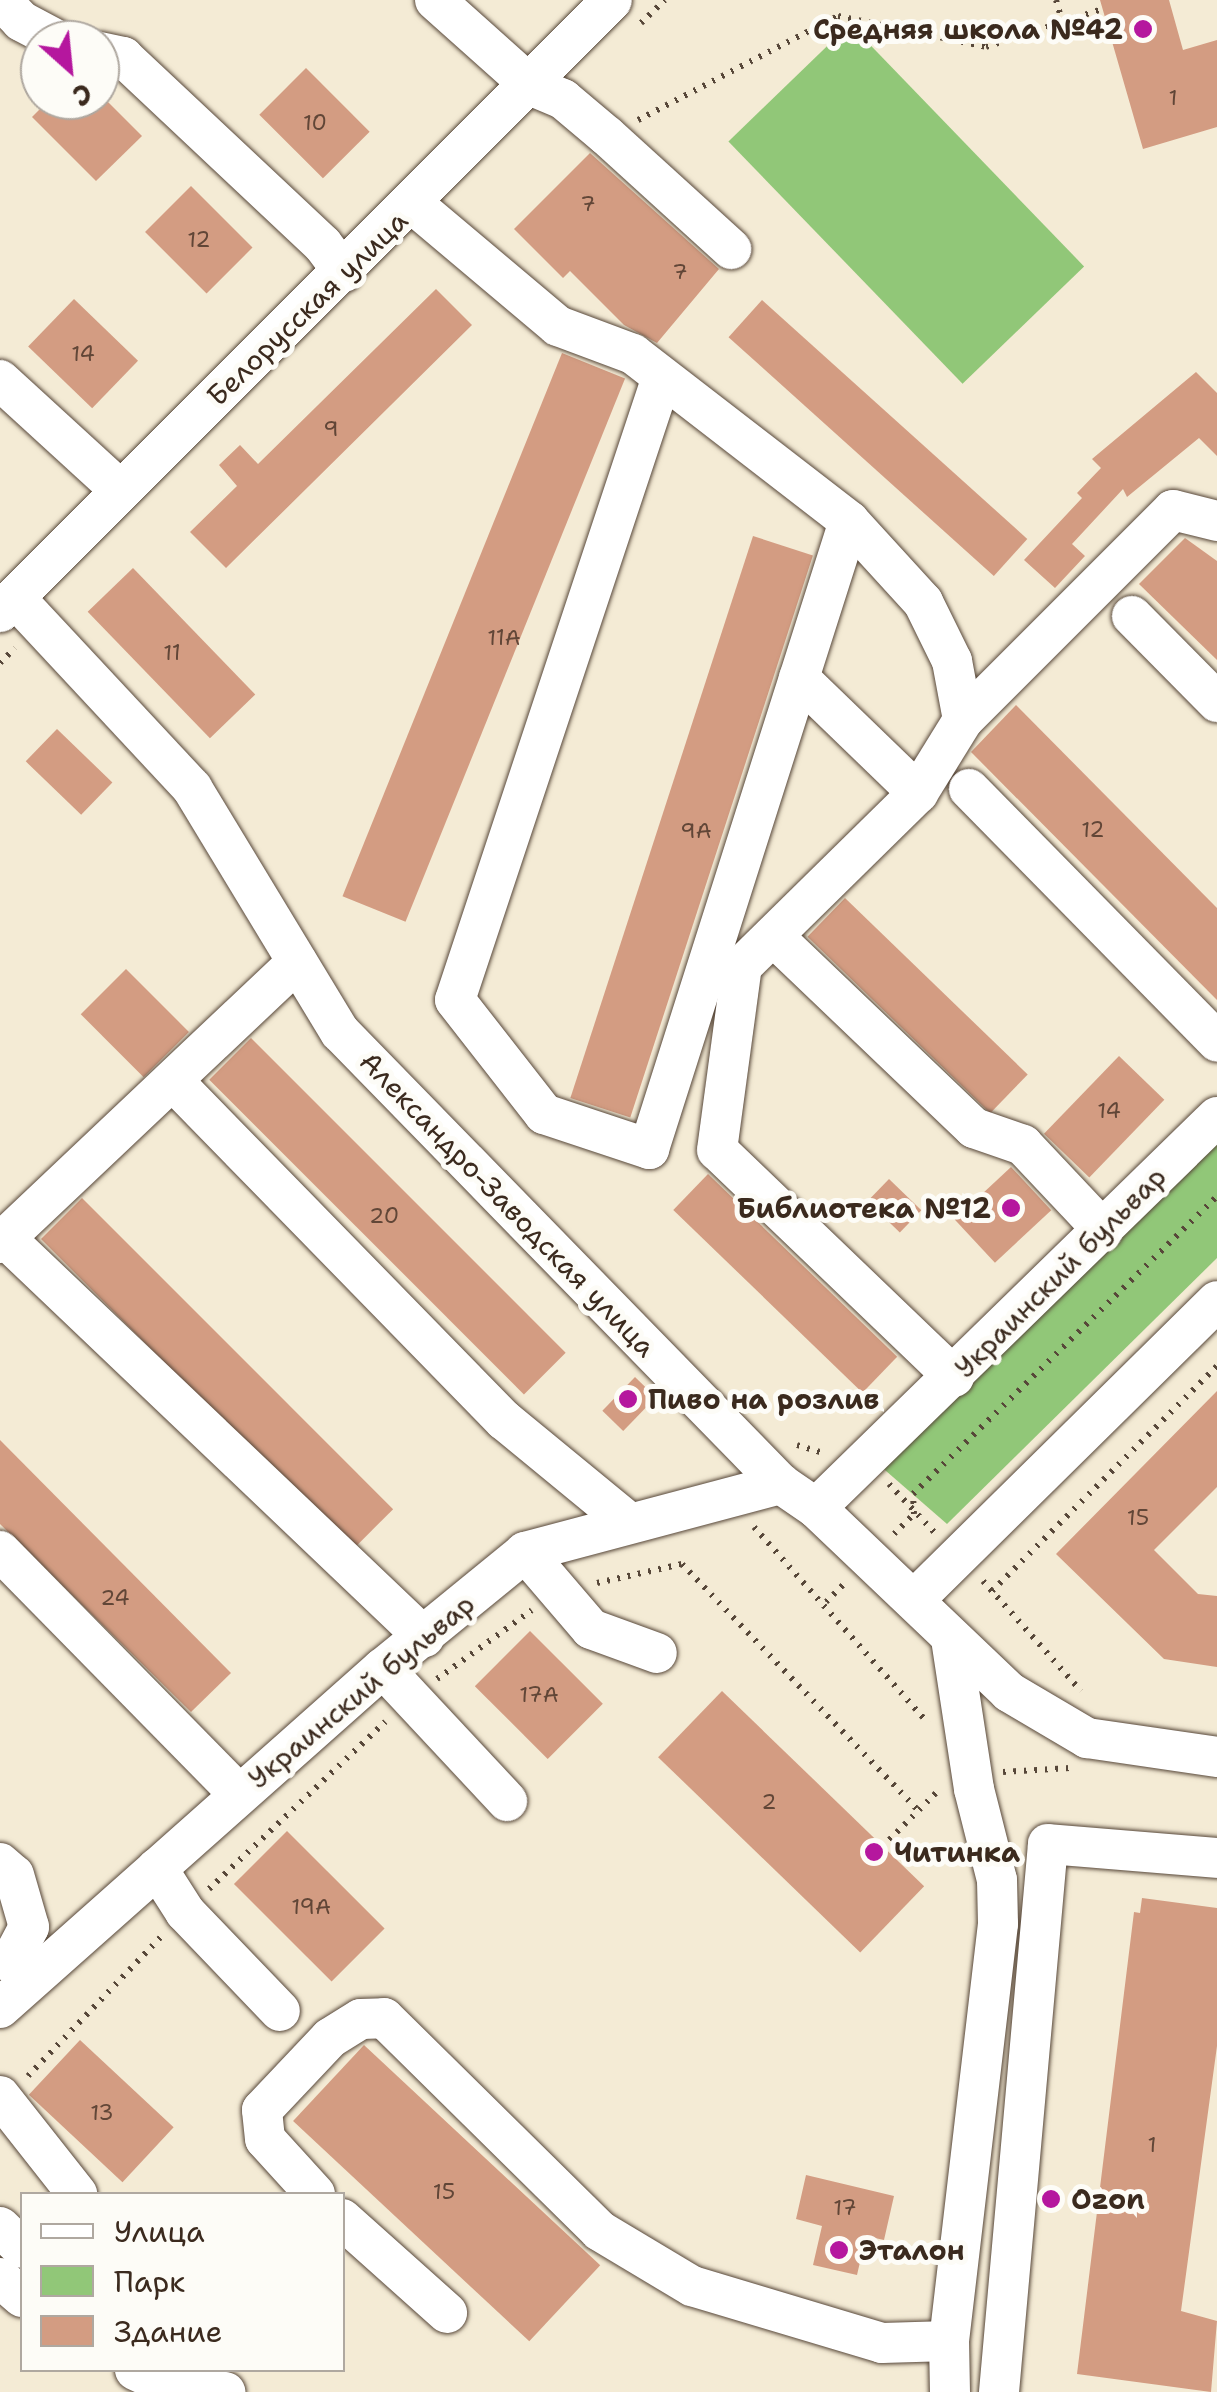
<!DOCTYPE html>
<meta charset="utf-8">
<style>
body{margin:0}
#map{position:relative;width:1217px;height:2392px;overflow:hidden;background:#f4ebd5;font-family:"Shantell Sans",sans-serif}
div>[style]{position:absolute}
.green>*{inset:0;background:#91c778;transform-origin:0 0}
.building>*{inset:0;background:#d39c82;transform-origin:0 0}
.path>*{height:6px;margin-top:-3px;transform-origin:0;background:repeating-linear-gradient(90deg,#574739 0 2.5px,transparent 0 10.5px)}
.roads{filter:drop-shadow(0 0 2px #574739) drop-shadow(0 0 2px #574739)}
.minor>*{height:40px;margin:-20px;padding:0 20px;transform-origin:20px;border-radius:20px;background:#fff}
.dots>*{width:28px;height:28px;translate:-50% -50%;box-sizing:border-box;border:5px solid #fdfcf7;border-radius:50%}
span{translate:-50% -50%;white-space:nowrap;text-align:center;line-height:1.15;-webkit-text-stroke:10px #fdfcf7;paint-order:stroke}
.number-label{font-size:22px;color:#614637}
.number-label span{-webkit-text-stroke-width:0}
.poi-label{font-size:28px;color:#3b2a1e;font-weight:700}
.right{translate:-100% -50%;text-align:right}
.left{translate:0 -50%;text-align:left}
.street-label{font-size:28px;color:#3b2a1e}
.legend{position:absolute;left:20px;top:2192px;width:325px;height:180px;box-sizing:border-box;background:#fdfcf7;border:2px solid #afa8a0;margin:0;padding:12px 18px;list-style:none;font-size:30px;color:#3b2a1e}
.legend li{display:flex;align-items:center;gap:20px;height:50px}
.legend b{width:50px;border:2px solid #afa8a0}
.north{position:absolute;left:20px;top:20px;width:100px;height:100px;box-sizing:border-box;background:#fdfcf7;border:2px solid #afa8a0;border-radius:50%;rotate:153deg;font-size:28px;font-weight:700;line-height:40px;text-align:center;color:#3b2a1e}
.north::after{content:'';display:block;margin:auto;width:35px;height:45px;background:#b5179e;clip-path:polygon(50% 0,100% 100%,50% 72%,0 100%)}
</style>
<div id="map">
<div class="green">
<div style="left:850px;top:24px;width:337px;height:169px;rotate:46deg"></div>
<div style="clip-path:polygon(1217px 1130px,1217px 1258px,947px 1524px,878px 1464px)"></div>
</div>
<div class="building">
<div style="clip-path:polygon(1100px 0,1169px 0,1183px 50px,1217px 40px,1217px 127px,1143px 149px)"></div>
<div style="left:306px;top:68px;width:90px;height:66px;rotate:45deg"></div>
<div style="clip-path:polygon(49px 100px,106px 100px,142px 136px,96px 181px,32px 117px)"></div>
<div style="clip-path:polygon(590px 153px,719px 269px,657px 343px,624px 325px,570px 271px,563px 278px,514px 229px)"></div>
<div style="left:191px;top:186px;width:87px;height:65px;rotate:45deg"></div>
<div style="clip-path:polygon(436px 289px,472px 325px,226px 568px,190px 532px,237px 486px,219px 465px,240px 445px,258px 464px)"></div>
<div style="left:74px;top:299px;width:89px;height:66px;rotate:44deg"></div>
<div style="left:762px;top:300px;width:357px;height:50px;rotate:42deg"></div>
<div style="left:562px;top:353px;width:68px;height:586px;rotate:22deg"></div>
<div style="clip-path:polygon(1196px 372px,1217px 393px,1217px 456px,1199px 438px,1127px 497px,1123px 489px,1072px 544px,1085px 556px,1055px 588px,1024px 560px,1082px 498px,1077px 493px,1101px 468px,1092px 459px)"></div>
<div style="left:753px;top:536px;width:63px;height:591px;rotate:18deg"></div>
<div style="clip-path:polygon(1185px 538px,1217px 561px,1217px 660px,1139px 584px)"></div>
<div style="left:133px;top:568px;width:176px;height:63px;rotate:46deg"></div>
<div style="clip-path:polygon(1016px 705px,1217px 908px,1217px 1000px,971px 752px)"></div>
<div style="left:57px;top:729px;width:77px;height:45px;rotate:44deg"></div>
<div style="left:845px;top:898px;width:254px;height:54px;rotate:44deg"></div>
<div style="left:126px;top:969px;width:89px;height:64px;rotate:45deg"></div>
<div style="left:251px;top:1038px;width:445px;height:59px;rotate:45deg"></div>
<div style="left:1119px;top:1056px;width:63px;height:108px;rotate:44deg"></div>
<div style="left:1011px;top:1167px;width:59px;height:77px;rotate:47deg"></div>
<div style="left:708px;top:1174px;width:263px;height:50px;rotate:44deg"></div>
<div style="left:889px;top:1179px;width:45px;height:31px;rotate:44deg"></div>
<div style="left:82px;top:1198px;width:440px;height:58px;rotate:45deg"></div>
<div style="left:635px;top:1377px;width:29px;height:47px;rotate:44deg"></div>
<div style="clip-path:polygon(1217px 1391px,1217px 1487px,1154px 1550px,1198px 1594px,1217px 1596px,1217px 1667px,1164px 1659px,1056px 1554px)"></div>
<div style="clip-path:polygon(0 1440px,231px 1673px,191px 1712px,0 1524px)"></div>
<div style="left:530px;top:1631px;width:103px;height:78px;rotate:45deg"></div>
<div style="left:722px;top:1691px;width:281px;height:92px;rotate:44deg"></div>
<div style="left:287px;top:1831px;width:138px;height:75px;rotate:45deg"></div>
<div style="clip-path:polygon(1142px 1898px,1217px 1908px,1217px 2046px,1181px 2311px,1217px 2321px,1211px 2392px,1077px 2374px,1134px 1912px,1140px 1913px)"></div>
<div style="left:80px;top:2040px;width:128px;height:75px;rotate:43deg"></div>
<div style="left:364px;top:2045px;width:323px;height:104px;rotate:43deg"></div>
<div style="clip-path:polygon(806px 2175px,894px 2196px,884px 2240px,866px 2236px,857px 2275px,813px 2265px,822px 2226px,796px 2219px)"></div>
</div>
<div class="path">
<div style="left:1056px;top:0;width:19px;rotate:74deg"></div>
<div style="left:641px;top:23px;width:33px;rotate:-44deg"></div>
<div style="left:638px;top:120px;width:225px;rotate:-27.5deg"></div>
<div style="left:838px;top:16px;width:151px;rotate:11.8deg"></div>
<div style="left:986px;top:47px;width:122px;rotate:-18.1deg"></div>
<div style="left:0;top:663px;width:21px;rotate:-45deg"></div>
<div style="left:797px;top:1445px;width:27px;rotate:17deg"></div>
<div style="left:889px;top:1484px;width:67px;rotate:46.8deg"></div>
<div style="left:754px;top:1527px;width:262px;rotate:48.4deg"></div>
<div style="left:894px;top:1534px;width:28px;rotate:-45deg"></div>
<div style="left:914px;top:1514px;width:20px;rotate:-93deg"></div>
<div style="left:913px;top:1494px;width:426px;rotate:-44.4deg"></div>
<div style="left:983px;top:1581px;width:147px;rotate:48.3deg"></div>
<div style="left:597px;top:1583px;width:87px;rotate:-12.6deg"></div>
<div style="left:682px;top:1564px;width:342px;rotate:46.2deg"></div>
<div style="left:992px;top:1591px;width:318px;rotate:-45deg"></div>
<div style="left:826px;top:1602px;width:28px;rotate:-45deg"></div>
<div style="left:437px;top:1679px;width:117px;rotate:-36deg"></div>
<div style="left:1003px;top:1772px;width:67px;rotate:-3.4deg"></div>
<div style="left:882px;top:1847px;width:81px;rotate:-45deg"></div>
<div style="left:209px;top:1889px;width:243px;rotate:-43.5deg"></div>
<div style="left:28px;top:2076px;width:192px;rotate:-46.3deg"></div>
</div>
<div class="roads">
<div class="minor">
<div style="left:1px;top:0;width:29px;rotate:46deg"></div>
<div style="left:21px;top:21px;width:41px;rotate:27.8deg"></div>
<div style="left:435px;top:0;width:127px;rotate:41.8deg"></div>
<div style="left:530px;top:85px;width:36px;rotate:23deg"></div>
<div style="left:563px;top:99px;width:57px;rotate:40.1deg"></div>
<div style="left:607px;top:136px;width:168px;rotate:42.3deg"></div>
<div style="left:100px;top:52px;width:24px;rotate:12deg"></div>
<div style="left:123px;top:57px;width:274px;rotate:43.2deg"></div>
<div style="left:323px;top:245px;width:34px;rotate:53deg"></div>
<div style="left:413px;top:204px;width:189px;rotate:40.1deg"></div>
<div style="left:558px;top:326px;width:80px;rotate:20.5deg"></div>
<div style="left:633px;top:354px;width:273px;rotate:37.7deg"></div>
<div style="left:849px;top:521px;width:110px;rotate:47.6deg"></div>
<div style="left:923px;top:602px;width:66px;rotate:63.8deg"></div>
<div style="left:952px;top:661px;width:60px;rotate:79.4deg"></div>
<div style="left:0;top:380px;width:164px;rotate:42.5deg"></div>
<div style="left:661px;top:380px;width:653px;rotate:108.38deg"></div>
<div style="left:455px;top:1000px;width:145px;rotate:52deg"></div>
<div style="left:544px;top:1114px;width:111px;rotate:18.4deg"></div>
<div style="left:649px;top:1149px;width:659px;rotate:-72.33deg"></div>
<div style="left:15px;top:598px;width:260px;rotate:47deg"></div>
<div style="left:192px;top:788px;width:285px;rotate:58.8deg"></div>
<div style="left:340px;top:1032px;width:631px;rotate:45.71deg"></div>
<div style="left:781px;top:1484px;width:42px;rotate:34.4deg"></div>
<div style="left:816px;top:1508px;width:267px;rotate:43.6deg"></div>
<div style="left:1009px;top:1692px;width:91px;rotate:30.5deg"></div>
<div style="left:1087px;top:1738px;width:131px;rotate:8.3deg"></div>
<div style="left:0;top:612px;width:865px;rotate:-45deg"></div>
<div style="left:1132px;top:616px;width:121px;rotate:45.3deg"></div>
<div style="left:799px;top:678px;width:165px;rotate:44deg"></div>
<div style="left:969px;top:789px;width:354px;rotate:45.5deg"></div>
<div style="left:773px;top:936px;width:278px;rotate:43.7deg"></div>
<div style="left:974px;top:1128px;width:52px;rotate:19.1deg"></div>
<div style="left:1023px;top:1145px;width:117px;rotate:46.7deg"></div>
<div style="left:173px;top:1081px;width:474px;rotate:45.7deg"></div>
<div style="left:504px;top:1420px;width:161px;rotate:39.4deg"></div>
<div style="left:5px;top:1238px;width:579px;rotate:43.6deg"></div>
<div style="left:0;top:1243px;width:409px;rotate:-43.4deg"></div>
<div style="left:954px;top:1377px;width:328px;rotate:-136.2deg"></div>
<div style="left:717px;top:1150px;width:186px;rotate:-82.3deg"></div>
<div style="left:742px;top:966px;width:247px;rotate:-44.5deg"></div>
<div style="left:918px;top:793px;width:86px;rotate:-58.3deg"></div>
<div style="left:963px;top:720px;width:297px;rotate:-45deg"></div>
<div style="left:1173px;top:510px;width:45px;rotate:14deg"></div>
<div style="left:816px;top:1508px;width:560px;rotate:-44.28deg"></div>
<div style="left:0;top:1551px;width:341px;rotate:45.5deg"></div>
<div style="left:525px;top:1552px;width:101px;rotate:49.4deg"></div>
<div style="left:591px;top:1629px;width:70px;rotate:20deg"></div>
<div style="left:915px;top:1599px;width:424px;rotate:-44.6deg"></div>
<div style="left:383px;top:1668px;width:182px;rotate:47deg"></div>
<div style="left:0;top:1863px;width:18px;rotate:41deg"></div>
<div style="left:14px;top:1875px;width:54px;rotate:73.9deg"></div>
<div style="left:29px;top:1927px;width:40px;rotate:118deg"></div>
<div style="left:157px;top:1868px;width:52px;rotate:57.5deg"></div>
<div style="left:185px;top:1912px;width:137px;rotate:46.2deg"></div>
<div style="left:0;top:2008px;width:512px;rotate:-41.6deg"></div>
<div style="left:383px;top:1668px;width:183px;rotate:-39.2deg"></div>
<div style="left:525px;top:1552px;width:265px;rotate:-14.9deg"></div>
<div style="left:0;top:2096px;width:125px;rotate:51.8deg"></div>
<div style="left:315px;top:2194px;width:74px;rotate:-132.3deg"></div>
<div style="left:265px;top:2139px;width:29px;rotate:-96deg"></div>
<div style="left:262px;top:2110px;width:99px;rotate:-46.6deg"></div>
<div style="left:330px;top:2038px;width:36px;rotate:-32deg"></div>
<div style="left:361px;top:2019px;width:23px;rotate:-2deg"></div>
<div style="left:384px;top:2018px;width:303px;rotate:44.6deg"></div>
<div style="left:600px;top:2231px;width:107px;rotate:30.9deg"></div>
<div style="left:692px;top:2286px;width:198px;rotate:16.7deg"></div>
<div style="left:882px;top:2343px;width:67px;rotate:-1.7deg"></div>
<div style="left:342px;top:2219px;width:141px;rotate:41.8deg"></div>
<div style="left:0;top:2227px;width:30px;rotate:44deg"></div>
<div style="left:0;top:2278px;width:29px;rotate:41deg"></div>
<div style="left:135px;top:2370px;width:33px;rotate:25deg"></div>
<div style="left:165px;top:2384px;width:61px;rotate:7.6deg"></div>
<div style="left:950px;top:2392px;width:51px;rotate:-91.1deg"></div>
<div style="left:949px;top:2341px;width:420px;rotate:-83.3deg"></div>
<div style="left:998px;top:1924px;width:44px;rotate:-91.3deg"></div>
<div style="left:997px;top:1880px;width:94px;rotate:-104.2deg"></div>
<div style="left:974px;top:1789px;width:153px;rotate:-98.7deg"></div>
<div style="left:999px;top:2392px;width:550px;rotate:-84.89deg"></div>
<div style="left:1048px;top:1844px;width:170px;rotate:4.7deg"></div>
</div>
</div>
<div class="dots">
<div style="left:1143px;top:29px;background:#b5179e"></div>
<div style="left:1011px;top:1208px;background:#b5179e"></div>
<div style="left:628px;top:1399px;background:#b5179e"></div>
<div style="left:874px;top:1852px;background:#b5179e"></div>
<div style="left:1051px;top:2199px;background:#b5179e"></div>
<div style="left:839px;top:2250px;background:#b5179e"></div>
</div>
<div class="number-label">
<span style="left:1173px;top:98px">1</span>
<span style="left:315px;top:123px">10</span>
<span style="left:588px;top:204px">7</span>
<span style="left:199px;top:240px">12</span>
<span style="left:680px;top:272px">7</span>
<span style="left:83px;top:354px">14</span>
<span style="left:331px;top:429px">9</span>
<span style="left:504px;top:638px">11А</span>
<span style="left:172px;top:653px">11</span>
<span style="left:1093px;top:830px">12</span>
<span style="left:696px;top:831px">9А</span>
<span style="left:1109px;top:1111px">14</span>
<span style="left:384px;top:1216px">20</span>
<span style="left:1138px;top:1518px">15</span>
<span style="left:115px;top:1598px">24</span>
<span style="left:539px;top:1695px">17А</span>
<span style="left:769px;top:1802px">2</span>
<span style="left:311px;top:1907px">19А</span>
<span style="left:102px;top:2113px">13</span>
<span style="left:1152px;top:2145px">1</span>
<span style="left:444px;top:2192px">15</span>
<span style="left:845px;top:2208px">17</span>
</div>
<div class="poi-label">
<span class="right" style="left:1123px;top:29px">Средняя школа №42</span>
<span class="right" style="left:991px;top:1208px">Библиотека №12</span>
<span class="left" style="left:648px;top:1399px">Пиво на розлив</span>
<span class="left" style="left:894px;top:1852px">Читинка</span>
<span class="left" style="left:1071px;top:2199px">Ozon</span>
<span class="left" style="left:859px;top:2250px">Эталон</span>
</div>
<div class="street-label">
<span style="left:307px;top:308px;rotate:-44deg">Белорусская улица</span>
<span style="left:508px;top:1204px;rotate:46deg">Александро-Заводская улица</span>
<span style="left:1060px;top:1272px;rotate:-45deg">Украинский бульвар</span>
<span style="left:361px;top:1691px;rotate:-40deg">Украинский бульвар</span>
</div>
<ul class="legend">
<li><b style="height:12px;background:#fff"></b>Улица</li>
<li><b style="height:28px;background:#91c778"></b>Парк</li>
<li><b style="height:28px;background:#d39c82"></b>Здание</li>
</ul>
<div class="north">С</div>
</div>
